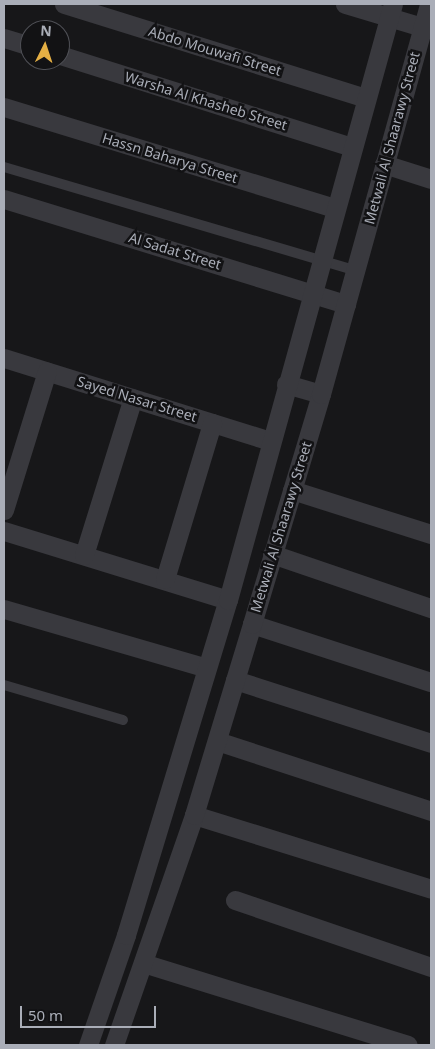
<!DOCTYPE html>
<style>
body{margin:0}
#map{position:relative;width:435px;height:1049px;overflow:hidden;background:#171719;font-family:"Noto Sans",sans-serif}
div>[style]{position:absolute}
.lane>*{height:10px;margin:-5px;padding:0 5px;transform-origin:5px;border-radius:5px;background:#39393e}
.street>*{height:19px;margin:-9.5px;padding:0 9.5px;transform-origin:9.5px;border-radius:9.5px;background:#39393e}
span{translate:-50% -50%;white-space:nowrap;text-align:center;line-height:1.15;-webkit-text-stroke:5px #121214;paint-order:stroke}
.street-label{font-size:14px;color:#aaaeb8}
.frame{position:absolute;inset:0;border:5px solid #aaaeb8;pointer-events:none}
.north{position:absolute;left:20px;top:20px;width:50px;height:50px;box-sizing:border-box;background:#121214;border:1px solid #4f5056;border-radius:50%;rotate:4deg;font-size:14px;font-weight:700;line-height:20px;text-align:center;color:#aaaeb8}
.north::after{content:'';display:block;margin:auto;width:18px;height:22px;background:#e4af44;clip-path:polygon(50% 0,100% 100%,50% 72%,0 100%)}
.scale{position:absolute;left:20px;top:1006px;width:136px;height:22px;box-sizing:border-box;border:2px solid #aaaeb8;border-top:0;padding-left:6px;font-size:15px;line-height:18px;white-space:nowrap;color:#aaaeb8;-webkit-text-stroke:4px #121214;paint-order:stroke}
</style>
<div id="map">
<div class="lane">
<div style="left:4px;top:167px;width:366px;rotate:16.4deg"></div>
<div style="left:4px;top:685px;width:124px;rotate:16.4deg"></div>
</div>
<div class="street">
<div style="left:64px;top:4px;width:316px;rotate:17.3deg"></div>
<div style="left:345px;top:4px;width:80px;rotate:16.6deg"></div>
<div style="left:4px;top:38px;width:27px;rotate:17deg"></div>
<div style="left:60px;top:55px;width:306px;rotate:17.5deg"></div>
<div style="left:4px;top:107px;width:346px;rotate:17deg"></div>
<div style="left:384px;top:164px;width:49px;rotate:17.7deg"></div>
<div style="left:4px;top:199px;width:358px;rotate:17.1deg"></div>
<div style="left:4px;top:358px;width:279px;rotate:17.3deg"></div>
<div style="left:286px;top:384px;width:36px;rotate:16deg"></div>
<div style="left:292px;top:490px;width:146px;rotate:17.6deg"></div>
<div style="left:4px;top:510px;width:145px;rotate:-72.8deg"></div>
<div style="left:4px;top:531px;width:234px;rotate:17.1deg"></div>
<div style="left:272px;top:554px;width:168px;rotate:18.8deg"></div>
<div style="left:84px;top:555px;width:164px;rotate:-72.7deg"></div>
<div style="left:165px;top:579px;width:163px;rotate:-73.2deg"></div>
<div style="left:4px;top:609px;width:211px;rotate:16.2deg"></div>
<div style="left:252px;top:624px;width:188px;rotate:18deg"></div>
<div style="left:235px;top:680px;width:206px;rotate:17.8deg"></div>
<div style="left:217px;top:741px;width:225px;rotate:18.1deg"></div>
<div style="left:194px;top:815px;width:248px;rotate:17.3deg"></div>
<div style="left:235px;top:900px;width:207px;rotate:18.9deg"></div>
<div style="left:143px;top:963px;width:277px;rotate:17.2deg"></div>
<div style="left:88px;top:1045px;width:116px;rotate:-70.9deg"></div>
<div style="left:126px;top:935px;width:350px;rotate:-73.1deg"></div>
<div style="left:228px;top:600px;width:618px;rotate:-74.53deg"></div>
<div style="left:114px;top:1045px;width:244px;rotate:-70.8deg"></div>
<div style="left:194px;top:815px;width:200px;rotate:-73.1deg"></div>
<div style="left:252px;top:624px;width:240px;rotate:-73.3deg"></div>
<div style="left:321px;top:394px;width:405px;rotate:-74.5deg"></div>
</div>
<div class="street-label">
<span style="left:215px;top:51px;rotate:17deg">Abdo Mouwafi Street</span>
<span style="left:206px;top:101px;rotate:17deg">Warsha Al Khasheb Street</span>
<span style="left:392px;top:138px;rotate:-75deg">Metwali Al Shaarawy Street</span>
<span style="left:170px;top:158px;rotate:17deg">Hassn Baharya Street</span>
<span style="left:175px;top:251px;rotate:17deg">Al Sadat Street</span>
<span style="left:137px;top:399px;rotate:17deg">Sayed Nasar Street</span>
<span style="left:281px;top:527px;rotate:-73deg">Metwali Al Shaarawy Street</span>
</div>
<div class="frame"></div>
<div class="north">N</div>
<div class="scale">50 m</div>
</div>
